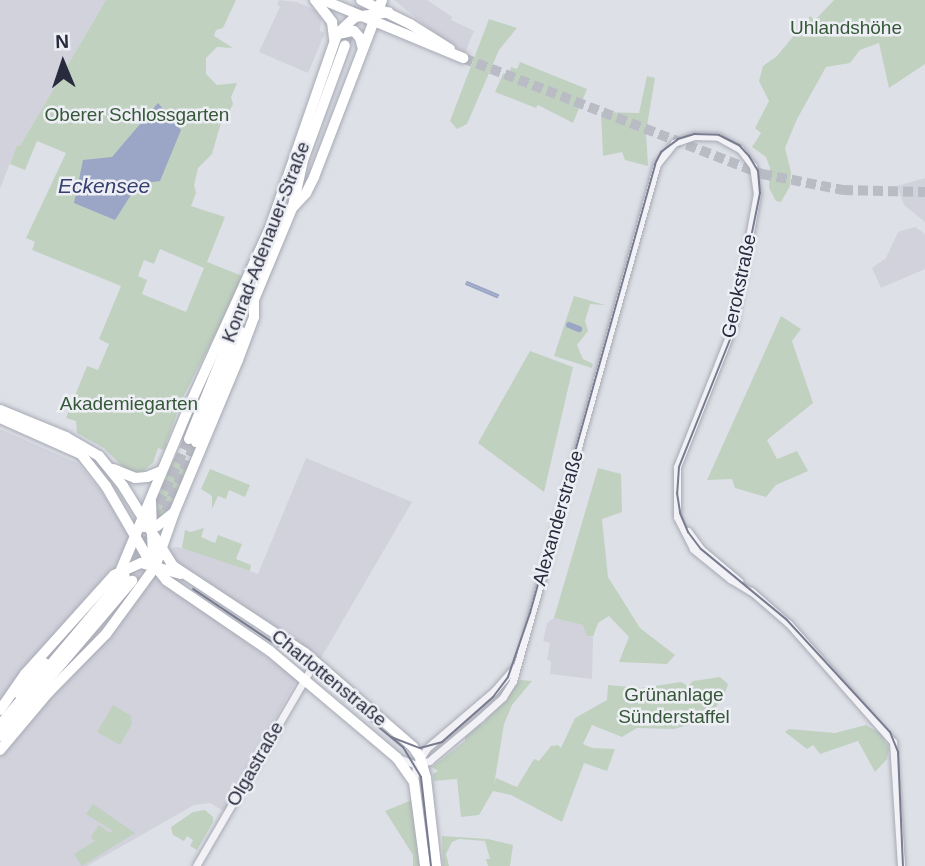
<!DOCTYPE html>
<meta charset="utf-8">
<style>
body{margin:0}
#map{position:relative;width:925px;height:866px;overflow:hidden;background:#dee0e7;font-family:Helvetica,sans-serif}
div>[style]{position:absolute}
.built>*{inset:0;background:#d1d2dc}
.green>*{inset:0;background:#c0d1c0}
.water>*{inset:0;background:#9ba5c6}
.stream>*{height:2px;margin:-1px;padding:0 1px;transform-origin:1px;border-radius:1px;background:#9ba5c6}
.canal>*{height:6px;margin:-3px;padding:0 3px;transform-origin:3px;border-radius:3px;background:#9ba5c6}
.major-tunnel>*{height:10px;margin-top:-5px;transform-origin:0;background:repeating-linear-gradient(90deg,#babcc5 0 10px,transparent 0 15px)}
.roads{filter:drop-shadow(0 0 2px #a7aab4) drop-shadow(0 0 2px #a7aab4)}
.minor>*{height:7px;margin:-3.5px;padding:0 3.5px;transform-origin:3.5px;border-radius:3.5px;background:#f1f1f6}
.major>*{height:10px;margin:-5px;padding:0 5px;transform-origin:5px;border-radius:5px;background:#fff}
.tram>*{height:2px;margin:-1px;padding:0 1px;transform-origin:1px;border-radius:1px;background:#797c90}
span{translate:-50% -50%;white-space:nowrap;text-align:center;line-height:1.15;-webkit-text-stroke:5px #eeeff5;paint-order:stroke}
.park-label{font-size:19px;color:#365839}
.street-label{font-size:19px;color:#282b3d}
.water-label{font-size:21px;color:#35406f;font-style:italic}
.north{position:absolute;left:28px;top:28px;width:70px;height:70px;-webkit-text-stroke:5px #eeeff5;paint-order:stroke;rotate:358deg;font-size:19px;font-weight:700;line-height:28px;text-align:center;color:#282b3d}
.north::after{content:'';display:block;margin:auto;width:24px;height:32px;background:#282b3d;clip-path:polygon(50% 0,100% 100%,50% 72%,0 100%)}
</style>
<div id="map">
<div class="built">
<div style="clip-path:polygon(0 0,106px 0,20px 146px,17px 145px,0 189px)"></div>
<div style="clip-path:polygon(279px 0,297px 2px,315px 10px,321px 18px,320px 31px,325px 33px,308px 73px,259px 52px,280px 7px,277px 5px)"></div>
<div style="clip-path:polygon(394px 0,427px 0,452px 17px,451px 20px,474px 31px,465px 53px,441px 38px)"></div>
<div style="clip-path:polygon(925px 178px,925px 222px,904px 205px,897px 186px)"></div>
<div style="clip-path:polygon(915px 227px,925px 234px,925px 269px,881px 288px,872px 268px,886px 258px,898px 232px)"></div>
<div style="clip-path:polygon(0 429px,77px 463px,102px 492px,130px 538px,179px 593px,297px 679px,224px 811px,210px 803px,194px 805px,87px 866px,0 866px)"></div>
<div style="clip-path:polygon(306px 458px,412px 502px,318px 663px,173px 562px,167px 550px,177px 547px,198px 552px,258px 574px)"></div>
<div style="clip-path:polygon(554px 618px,584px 625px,587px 636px,593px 638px,592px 679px,550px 674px,551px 661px,547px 660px,550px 643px,543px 641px,547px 623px)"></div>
</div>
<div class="green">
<div style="clip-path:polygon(evenodd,106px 0,236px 0,223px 28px,216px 30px,214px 36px,233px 48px,217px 47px,206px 58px,206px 74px,217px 85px,237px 83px,231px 97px,233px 104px,230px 110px,227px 109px,220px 126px,212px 154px,198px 168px,194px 185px,196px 193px,191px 206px,225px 217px,207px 262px,245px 277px,182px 399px,164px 450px,158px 448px,153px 463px,138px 475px,126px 470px,104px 448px,77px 433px,76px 421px,66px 418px,87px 366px,98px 370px,109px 344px,99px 339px,121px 286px,32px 250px,35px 242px,26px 238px,66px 153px,37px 141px,25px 170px,10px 164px,17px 145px,20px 146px,106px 0,160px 249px,204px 268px,186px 312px,142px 294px,147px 280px,138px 276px,144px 260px,154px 264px,160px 249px)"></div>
<div style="clip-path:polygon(834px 0,925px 0,925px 64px,889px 88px,879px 43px,860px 50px,850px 63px,826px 67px,797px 119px,785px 148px,791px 172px,790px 186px,781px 202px,776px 201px,769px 188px,770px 168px,766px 157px,752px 147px,761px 133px,755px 128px,769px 101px,759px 81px,763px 66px,777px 56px,810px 16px,815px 20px)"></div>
<div style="clip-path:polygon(489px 19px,517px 28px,499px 50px,467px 124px,457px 129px,450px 121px)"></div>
<div style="clip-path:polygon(520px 62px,587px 89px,573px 123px,538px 105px,536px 108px,495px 92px,503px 74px,510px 72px,511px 67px,517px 69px)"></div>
<div style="clip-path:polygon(647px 76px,655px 78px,646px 132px,648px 166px,625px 160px,622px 152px,603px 156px,601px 112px,639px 113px)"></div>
<div style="clip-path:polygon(574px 296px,605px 305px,590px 304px,585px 321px,588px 331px,577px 345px,583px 359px,593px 364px,592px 368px,554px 356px)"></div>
<div style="clip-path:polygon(781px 316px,801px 329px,792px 341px,813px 403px,767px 440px,777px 459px,797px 451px,808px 471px,776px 485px,766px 497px,735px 488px,732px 479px,707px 480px)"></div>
<div style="clip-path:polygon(530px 351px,573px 367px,544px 492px,478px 443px)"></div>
<div style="clip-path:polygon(173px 460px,192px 468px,176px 507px,159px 521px,156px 519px,155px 507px)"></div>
<div style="clip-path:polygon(598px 468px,621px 474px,622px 512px,602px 519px,608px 577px,640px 628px,675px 655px,667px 664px,619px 662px,629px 637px,609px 616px,598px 623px,593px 637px,587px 636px,583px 625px,554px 618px)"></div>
<div style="clip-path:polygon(210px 469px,250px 485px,245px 497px,229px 490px,226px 499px,218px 496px,212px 509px,212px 496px,201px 489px)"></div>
<div style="clip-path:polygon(204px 528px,201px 537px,215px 543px,218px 535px,242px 544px,236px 559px,251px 565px,250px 571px,182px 548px,185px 530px,190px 532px)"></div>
<div style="clip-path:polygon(720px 677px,728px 684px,724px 696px,713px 711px,696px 723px,674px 729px,637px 728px,622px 737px,592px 725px,583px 744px,592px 748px,615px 749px,607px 771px,584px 763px,562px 822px,511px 795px,493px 791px,479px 815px,461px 817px,457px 779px,434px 781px,433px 774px,438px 771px,432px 767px,465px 741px,465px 737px,480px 724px,482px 725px,520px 680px,532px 681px,512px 705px,504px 724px,494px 785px,496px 778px,517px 787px,534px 759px,539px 761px,551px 746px,558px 745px,561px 748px,575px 718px,607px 700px,608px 685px,641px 688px,681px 682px,688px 686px,693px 681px)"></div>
<div style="clip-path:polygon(113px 705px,131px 716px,132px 724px,120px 745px,97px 732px)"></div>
<div style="clip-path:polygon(866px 725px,881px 734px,889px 748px,887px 759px,875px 772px,858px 741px,820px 754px,813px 745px,807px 749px,785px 732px,789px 729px,835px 733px)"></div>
<div style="clip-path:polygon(412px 800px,422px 866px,413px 866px,413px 855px,385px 811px)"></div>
<div style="clip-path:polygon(93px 804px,135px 833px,82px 866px,74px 854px,95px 841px,91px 837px,99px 825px,110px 833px,113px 831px,86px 814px)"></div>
<div style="clip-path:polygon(205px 810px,213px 817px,213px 822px,197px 850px,190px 846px,193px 840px,187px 836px,184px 841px,173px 835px,171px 827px,193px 812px)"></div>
<div style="clip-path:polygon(442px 836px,488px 839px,513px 845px,510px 866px,488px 866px,486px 859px,490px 859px,485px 841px,459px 839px,452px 842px,446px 854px,449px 866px,443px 866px)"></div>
</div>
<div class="water">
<div style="clip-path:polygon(158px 103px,181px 130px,160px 181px,138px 184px,115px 220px,74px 203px,83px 160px,112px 157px)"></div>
</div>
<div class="stream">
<div style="left:467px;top:282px;width:34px;rotate:23deg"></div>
<div style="left:466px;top:284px;width:34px;rotate:23deg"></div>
</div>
<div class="canal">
<div style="left:569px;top:325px;width:11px;rotate:22deg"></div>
</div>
<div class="major-tunnel">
<div style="left:345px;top:45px;width:48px;rotate:-70.4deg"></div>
<div style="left:463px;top:58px;width:321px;rotate:21.2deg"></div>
<div style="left:762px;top:174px;width:83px;rotate:11.2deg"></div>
<div style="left:843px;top:190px;width:82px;rotate:1.4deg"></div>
<div style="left:160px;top:525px;width:90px;rotate:-66.6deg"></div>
<div style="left:127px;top:572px;width:147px;rotate:-65deg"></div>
</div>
<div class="roads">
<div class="minor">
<div style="left:688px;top:531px;width:22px;rotate:54deg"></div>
<div style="left:701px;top:549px;width:50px;rotate:40.1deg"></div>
<div style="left:751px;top:591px;width:50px;rotate:41deg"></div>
<div style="left:789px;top:624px;width:157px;rotate:48.6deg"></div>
<div style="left:893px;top:742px;width:124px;rotate:86.3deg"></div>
<div style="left:398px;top:758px;width:19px;rotate:21deg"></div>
<div style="left:416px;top:765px;width:14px;rotate:-17deg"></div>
<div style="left:429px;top:761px;width:67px;rotate:-40.1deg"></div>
<div style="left:480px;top:718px;width:31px;rotate:-42deg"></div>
<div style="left:503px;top:697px;width:19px;rotate:-58deg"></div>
<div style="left:513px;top:681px;width:537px;rotate:-74.44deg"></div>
<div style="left:657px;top:164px;width:27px;rotate:-51deg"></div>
<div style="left:674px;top:143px;width:21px;rotate:-19deg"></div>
<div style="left:694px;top:136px;width:24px;rotate:2deg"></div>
<div style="left:718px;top:137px;width:25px;rotate:29deg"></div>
<div style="left:740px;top:149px;width:21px;rotate:53deg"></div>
<div style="left:753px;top:166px;width:27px;rotate:82deg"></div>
<div style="left:757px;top:193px;width:135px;rotate:100.2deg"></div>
<div style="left:733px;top:326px;width:152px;rotate:111.7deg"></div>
<div style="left:677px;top:467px;width:50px;rotate:90deg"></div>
<div style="left:677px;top:517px;width:36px;rotate:63deg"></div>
<div style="left:693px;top:549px;width:48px;rotate:39deg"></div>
<div style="left:730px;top:579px;width:27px;rotate:31deg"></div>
<div style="left:414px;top:782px;width:17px;rotate:-83deg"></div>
<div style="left:416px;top:765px;width:20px;rotate:-57deg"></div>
<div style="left:427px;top:748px;width:88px;rotate:-40.4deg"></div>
<div style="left:494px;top:691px;width:32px;rotate:-49deg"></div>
<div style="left:196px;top:866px;width:235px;rotate:-59.8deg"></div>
</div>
<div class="major">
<div style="left:315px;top:0;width:28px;rotate:52deg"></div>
<div style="left:332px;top:22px;width:17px;rotate:83deg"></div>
<div style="left:323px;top:0;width:152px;rotate:22.5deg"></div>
<div style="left:361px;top:0;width:55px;rotate:26.1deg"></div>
<div style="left:410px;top:24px;width:47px;rotate:32deg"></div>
<div style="left:338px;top:34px;width:16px;rotate:-11deg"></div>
<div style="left:354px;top:31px;width:9px;rotate:49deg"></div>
<div style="left:360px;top:38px;width:11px;rotate:75deg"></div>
<div style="left:294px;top:206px;width:18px;rotate:-47deg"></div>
<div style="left:306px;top:193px;width:18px;rotate:-63deg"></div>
<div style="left:314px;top:177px;width:190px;rotate:-69deg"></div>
<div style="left:253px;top:302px;width:104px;rotate:-67.4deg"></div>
<div style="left:293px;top:206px;width:47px;rotate:-77.7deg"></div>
<div style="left:303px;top:160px;width:122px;rotate:-69.9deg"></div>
<div style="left:0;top:410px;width:71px;rotate:22.2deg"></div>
<div style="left:66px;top:437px;width:38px;rotate:30deg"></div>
<div style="left:99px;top:456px;width:38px;rotate:51deg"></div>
<div style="left:123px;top:486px;width:94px;rotate:58deg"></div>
<div style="left:173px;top:566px;width:158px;rotate:33.4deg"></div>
<div style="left:305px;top:653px;width:143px;rotate:41deg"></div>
<div style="left:413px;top:747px;width:12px;rotate:55deg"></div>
<div style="left:420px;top:757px;width:22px;rotate:74deg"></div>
<div style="left:426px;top:778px;width:89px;rotate:83.5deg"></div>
<div style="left:0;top:418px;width:89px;rotate:24deg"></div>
<div style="left:81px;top:454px;width:41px;rotate:52deg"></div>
<div style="left:106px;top:486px;width:80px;rotate:59.9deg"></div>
<div style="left:146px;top:555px;width:32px;rotate:51deg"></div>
<div style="left:166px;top:580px;width:126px;rotate:34.3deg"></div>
<div style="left:270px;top:651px;width:166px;rotate:40.1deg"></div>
<div style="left:397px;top:758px;width:29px;rotate:55deg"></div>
<div style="left:414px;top:782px;width:85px;rotate:82.5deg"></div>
<div style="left:189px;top:439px;width:142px;rotate:-68.1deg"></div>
<div style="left:196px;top:442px;width:119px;rotate:-67.8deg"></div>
<div style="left:113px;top:469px;width:24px;rotate:22deg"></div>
<div style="left:135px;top:478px;width:12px;rotate:-5deg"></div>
<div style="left:147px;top:477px;width:16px;rotate:-22deg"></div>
<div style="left:151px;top:502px;width:58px;rotate:88deg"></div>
<div style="left:144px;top:527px;width:13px;rotate:-4deg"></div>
<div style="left:157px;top:526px;width:21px;rotate:-39deg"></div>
<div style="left:120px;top:572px;width:184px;rotate:-67.3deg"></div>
<div style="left:191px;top:402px;width:191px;rotate:-65.6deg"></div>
<div style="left:270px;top:228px;width:205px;rotate:-70.9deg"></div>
<div style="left:337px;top:34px;width:25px;rotate:-43deg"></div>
<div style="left:355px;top:17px;width:34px;rotate:-8deg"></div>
<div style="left:18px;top:693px;width:40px;rotate:-48deg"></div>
<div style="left:0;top:710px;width:44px;rotate:-55.2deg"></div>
<div style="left:25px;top:674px;width:133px;rotate:-48deg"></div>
<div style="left:114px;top:575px;width:30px;rotate:-24deg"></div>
<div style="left:141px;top:563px;width:41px;rotate:15.4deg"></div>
<div style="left:0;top:725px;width:194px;rotate:-50deg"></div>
<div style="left:0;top:736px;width:204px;rotate:-49.6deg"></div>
<div style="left:0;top:750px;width:75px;rotate:-49.9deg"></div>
<div style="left:48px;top:693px;width:83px;rotate:-45.5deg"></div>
<div style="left:106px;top:634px;width:83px;rotate:-53.8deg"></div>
<div style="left:155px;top:567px;width:57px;rotate:-70.6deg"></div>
<div style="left:174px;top:513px;width:166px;rotate:-67.3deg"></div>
<div style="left:238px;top:360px;width:46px;rotate:-69.6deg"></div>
<div style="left:254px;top:317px;width:18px;rotate:-90deg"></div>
</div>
</div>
<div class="tram">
<div style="left:193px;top:589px;width:120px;rotate:33.8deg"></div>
<div style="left:293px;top:656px;width:143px;rotate:39.6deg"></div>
<div style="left:403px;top:747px;width:35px;rotate:59deg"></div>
<div style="left:421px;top:777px;width:90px;rotate:83.6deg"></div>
<div style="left:391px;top:737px;width:31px;rotate:21deg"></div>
<div style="left:420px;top:748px;width:23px;rotate:-15deg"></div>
<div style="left:442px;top:742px;width:68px;rotate:-41.4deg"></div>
<div style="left:493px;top:697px;width:25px;rotate:-53deg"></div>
<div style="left:508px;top:677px;width:68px;rotate:-71deg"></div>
<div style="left:530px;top:613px;width:466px;rotate:-74.4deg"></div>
<div style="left:655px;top:164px;width:13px;rotate:-63deg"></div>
<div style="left:661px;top:152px;width:21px;rotate:-37deg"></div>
<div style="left:678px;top:139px;width:17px;rotate:-17deg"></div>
<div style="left:694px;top:134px;width:25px;rotate:2deg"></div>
<div style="left:719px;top:135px;width:22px;rotate:27deg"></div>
<div style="left:739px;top:145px;width:15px;rotate:48deg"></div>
<div style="left:749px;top:156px;width:17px;rotate:59deg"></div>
<div style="left:758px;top:171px;width:22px;rotate:85deg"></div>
<div style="left:760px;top:193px;width:147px;rotate:101.4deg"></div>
<div style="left:731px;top:337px;width:140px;rotate:111.8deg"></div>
<div style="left:679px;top:467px;width:26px;rotate:94deg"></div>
<div style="left:677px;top:493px;width:20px;rotate:81deg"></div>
<div style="left:680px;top:513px;width:21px;rotate:67deg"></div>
<div style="left:688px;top:532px;width:21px;rotate:53deg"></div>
<div style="left:701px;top:549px;width:110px;rotate:39.5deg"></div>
<div style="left:786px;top:619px;width:154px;rotate:47.4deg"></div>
<div style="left:890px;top:732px;width:22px;rotate:68deg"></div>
<div style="left:898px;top:752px;width:114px;rotate:87.5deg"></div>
</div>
<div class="park-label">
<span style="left:846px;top:28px">Uhlandshöhe</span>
<span style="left:137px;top:115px">Oberer Schlossgarten</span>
<span style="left:129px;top:404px">Akademiegarten</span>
<span style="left:674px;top:706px">Grünanlage<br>Sünderstaffel</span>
</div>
<div class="street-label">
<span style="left:266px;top:242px;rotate:-69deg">Konrad-Adenauer-Straße</span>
<span style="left:739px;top:286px;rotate:-78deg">Gerokstraße</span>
<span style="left:558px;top:518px;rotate:-74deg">Alexanderstraße</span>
<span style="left:329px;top:678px;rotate:39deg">Charlottenstraße</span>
<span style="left:255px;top:764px;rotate:-60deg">Olgastraße</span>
</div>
<div class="water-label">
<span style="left:104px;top:186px">Eckensee</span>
</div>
<div class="north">N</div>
</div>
